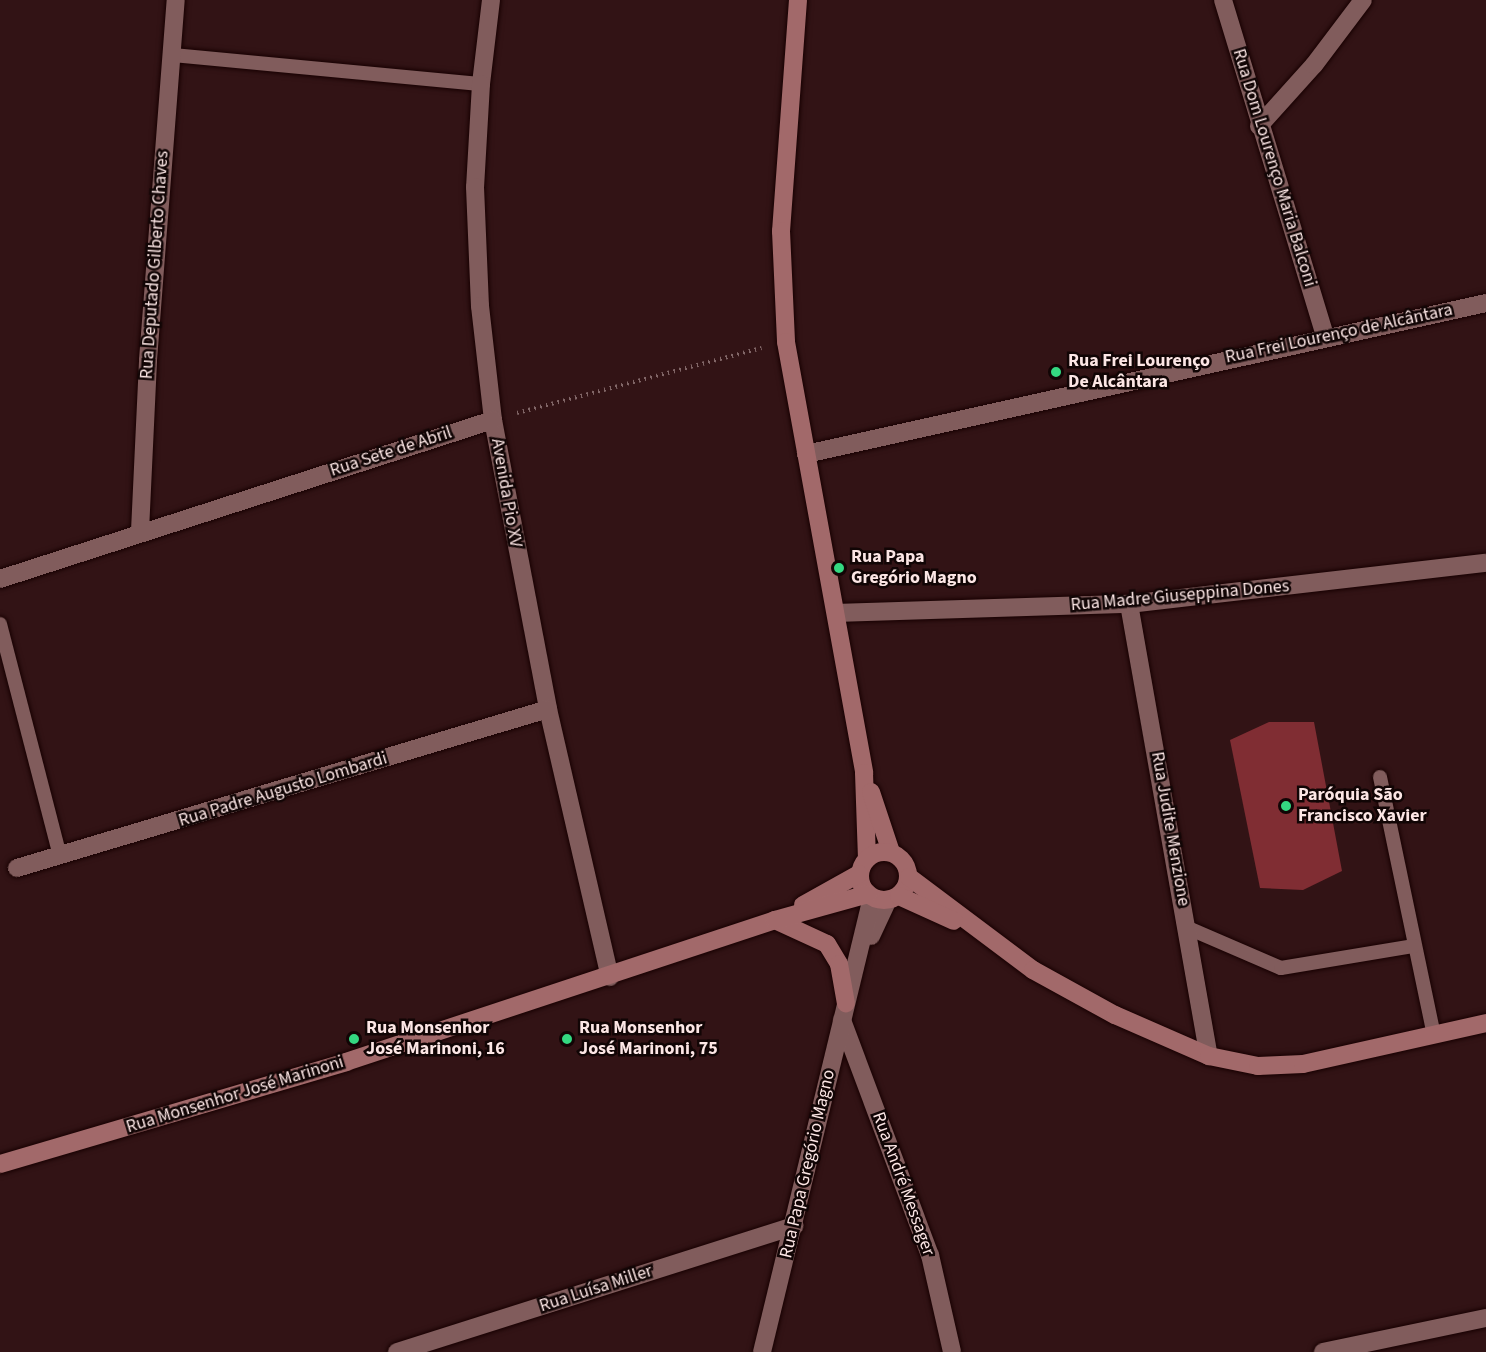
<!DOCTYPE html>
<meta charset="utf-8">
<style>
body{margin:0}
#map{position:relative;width:1486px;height:1352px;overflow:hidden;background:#321315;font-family:"Source Sans 3",sans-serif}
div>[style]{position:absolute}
.building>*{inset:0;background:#802d33}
.path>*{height:4px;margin-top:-2px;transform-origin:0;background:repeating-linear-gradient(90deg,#816667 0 1.5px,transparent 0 6px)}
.roads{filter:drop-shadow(0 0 2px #180102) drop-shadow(0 0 2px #180102)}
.lane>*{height:14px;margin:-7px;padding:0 7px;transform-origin:7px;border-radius:7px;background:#815c5c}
.street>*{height:18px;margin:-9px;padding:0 9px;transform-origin:9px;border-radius:9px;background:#815c5c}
.secondary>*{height:18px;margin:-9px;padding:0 9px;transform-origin:9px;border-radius:9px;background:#a2696a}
.secondary>.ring{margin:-9px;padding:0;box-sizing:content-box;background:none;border:18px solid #a2696a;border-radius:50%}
.dots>*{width:16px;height:16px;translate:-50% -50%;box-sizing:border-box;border:3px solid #110505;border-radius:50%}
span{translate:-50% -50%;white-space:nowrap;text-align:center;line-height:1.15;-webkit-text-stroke:5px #110505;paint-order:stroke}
.street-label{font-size:18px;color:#fce6e5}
.poi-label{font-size:18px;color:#fce6e5;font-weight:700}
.left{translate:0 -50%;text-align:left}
</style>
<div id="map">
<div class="building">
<div style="clip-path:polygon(1269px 722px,1314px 722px,1342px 871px,1303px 890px,1260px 888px,1230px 740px)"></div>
</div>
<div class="path">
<div style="left:517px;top:413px;width:253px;rotate:-14.9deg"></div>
</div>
<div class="roads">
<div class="lane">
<div style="left:172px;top:55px;width:310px;rotate:5.4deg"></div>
<div style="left:0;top:624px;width:240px;rotate:75.5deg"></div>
<div style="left:1380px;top:777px;width:264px;rotate:78.2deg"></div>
<div style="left:1188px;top:928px;width:101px;rotate:23.3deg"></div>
<div style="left:1281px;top:968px;width:135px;rotate:-9.4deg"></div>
</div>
<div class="street">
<div style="left:491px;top:0;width:85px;rotate:96.8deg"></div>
<div style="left:481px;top:84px;width:103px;rotate:93.3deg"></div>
<div style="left:475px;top:187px;width:119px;rotate:87.6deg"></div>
<div style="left:480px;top:306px;width:115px;rotate:83.5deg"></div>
<div style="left:493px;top:420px;width:294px;rotate:79.2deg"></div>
<div style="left:548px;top:709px;width:275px;rotate:77deg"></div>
<div style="left:1223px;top:0;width:351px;rotate:73.1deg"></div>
<div style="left:1259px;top:126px;width:82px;rotate:-48deg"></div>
<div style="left:1314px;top:65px;width:81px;rotate:-53deg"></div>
<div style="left:806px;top:454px;width:697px;rotate:-12.52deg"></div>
<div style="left:140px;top:531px;width:171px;rotate:-87.3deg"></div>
<div style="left:148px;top:360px;width:361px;rotate:-85.6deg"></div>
<div style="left:0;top:579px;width:518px;rotate:-17.88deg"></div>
<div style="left:1129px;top:604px;width:459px;rotate:80deg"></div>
<div style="left:836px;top:613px;width:293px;rotate:-1.8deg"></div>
<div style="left:1129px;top:604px;width:359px;rotate:-6.6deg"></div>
<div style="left:17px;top:868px;width:554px;rotate:-16.67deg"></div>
<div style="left:871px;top:936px;width:40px;rotate:-65deg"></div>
<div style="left:842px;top:1020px;width:251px;rotate:69.5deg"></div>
<div style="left:930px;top:1255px;width:99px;rotate:77.2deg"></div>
<div style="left:397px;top:1352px;width:417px;rotate:-17.6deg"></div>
<div style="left:762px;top:1352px;width:468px;rotate:-76.4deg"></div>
<div style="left:1323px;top:1352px;width:167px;rotate:-11.8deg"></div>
</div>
<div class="secondary">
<div style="left:798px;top:0;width:232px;rotate:94.2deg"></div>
<div style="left:781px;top:231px;width:111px;rotate:87.4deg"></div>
<div style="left:786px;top:342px;width:438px;rotate:79.7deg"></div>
<div style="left:864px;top:773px;width:85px;rotate:88deg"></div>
<div style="left:871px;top:792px;width:63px;rotate:71.6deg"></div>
<div class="ring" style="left:860px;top:852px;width:30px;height:30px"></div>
<div style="left:909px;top:877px;width:155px;rotate:36.9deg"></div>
<div style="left:1033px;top:970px;width:94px;rotate:28.8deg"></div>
<div style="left:1115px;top:1015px;width:103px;rotate:23.6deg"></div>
<div style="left:1209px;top:1056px;width:50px;rotate:11.5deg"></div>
<div style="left:1258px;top:1066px;width:45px;rotate:-2.5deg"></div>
<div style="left:1303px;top:1064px;width:188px;rotate:-12.6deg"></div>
<div style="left:899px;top:896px;width:60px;rotate:24.4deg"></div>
<div style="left:803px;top:905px;width:64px;rotate:-29deg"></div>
<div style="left:775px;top:920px;width:57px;rotate:24.8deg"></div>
<div style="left:827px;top:944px;width:23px;rotate:59deg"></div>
<div style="left:839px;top:964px;width:40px;rotate:80deg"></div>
<div style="left:0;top:1164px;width:361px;rotate:-16.4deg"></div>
<div style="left:346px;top:1062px;width:452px;rotate:-18.3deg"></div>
<div style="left:775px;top:920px;width:97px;rotate:-15.6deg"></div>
</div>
</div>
<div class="dots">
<div style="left:1056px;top:372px;background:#34d881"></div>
<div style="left:839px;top:568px;background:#34d881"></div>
<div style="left:1286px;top:806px;background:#34d881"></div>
<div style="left:354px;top:1039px;background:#34d881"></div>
<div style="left:567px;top:1039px;background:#34d881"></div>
</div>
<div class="street-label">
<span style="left:1274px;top:168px;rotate:73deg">Rua Dom Lourenço Maria Balconi</span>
<span style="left:155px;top:265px;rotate:-86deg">Rua Deputado Gilberto Chaves</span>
<span style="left:1339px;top:334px;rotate:-12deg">Rua Frei Lourenço de Alcântara</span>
<span style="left:391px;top:452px;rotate:-18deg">Rua Sete de Abril</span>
<span style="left:506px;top:493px;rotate:80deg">Avenida Pio XV</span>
<span style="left:1180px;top:596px;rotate:-5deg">Rua Madre Giuseppina Dones</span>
<span style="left:283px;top:790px;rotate:-17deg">Rua Padre Augusto Lombardi</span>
<span style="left:1170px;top:829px;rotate:80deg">Rua Judite Menzione</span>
<span style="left:235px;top:1095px;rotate:-17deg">Rua Monsenhor José Marinoni</span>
<span style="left:808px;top:1164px;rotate:-77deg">Rua Papa Gregório Magno</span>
<span style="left:903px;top:1184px;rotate:70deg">Rua André Messager</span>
<span style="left:596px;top:1289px;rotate:-18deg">Rua Luísa Miller</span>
</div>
<div class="poi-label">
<span class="left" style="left:1068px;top:372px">Rua Frei Lourenço<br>De Alcântara</span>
<span class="left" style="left:851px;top:568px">Rua Papa<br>Gregório Magno</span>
<span class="left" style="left:1298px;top:806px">Paróquia São<br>Francisco Xavier</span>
<span class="left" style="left:366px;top:1039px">Rua Monsenhor<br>José Marinoni, 16</span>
<span class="left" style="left:579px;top:1039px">Rua Monsenhor<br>José Marinoni, 75</span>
</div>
</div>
